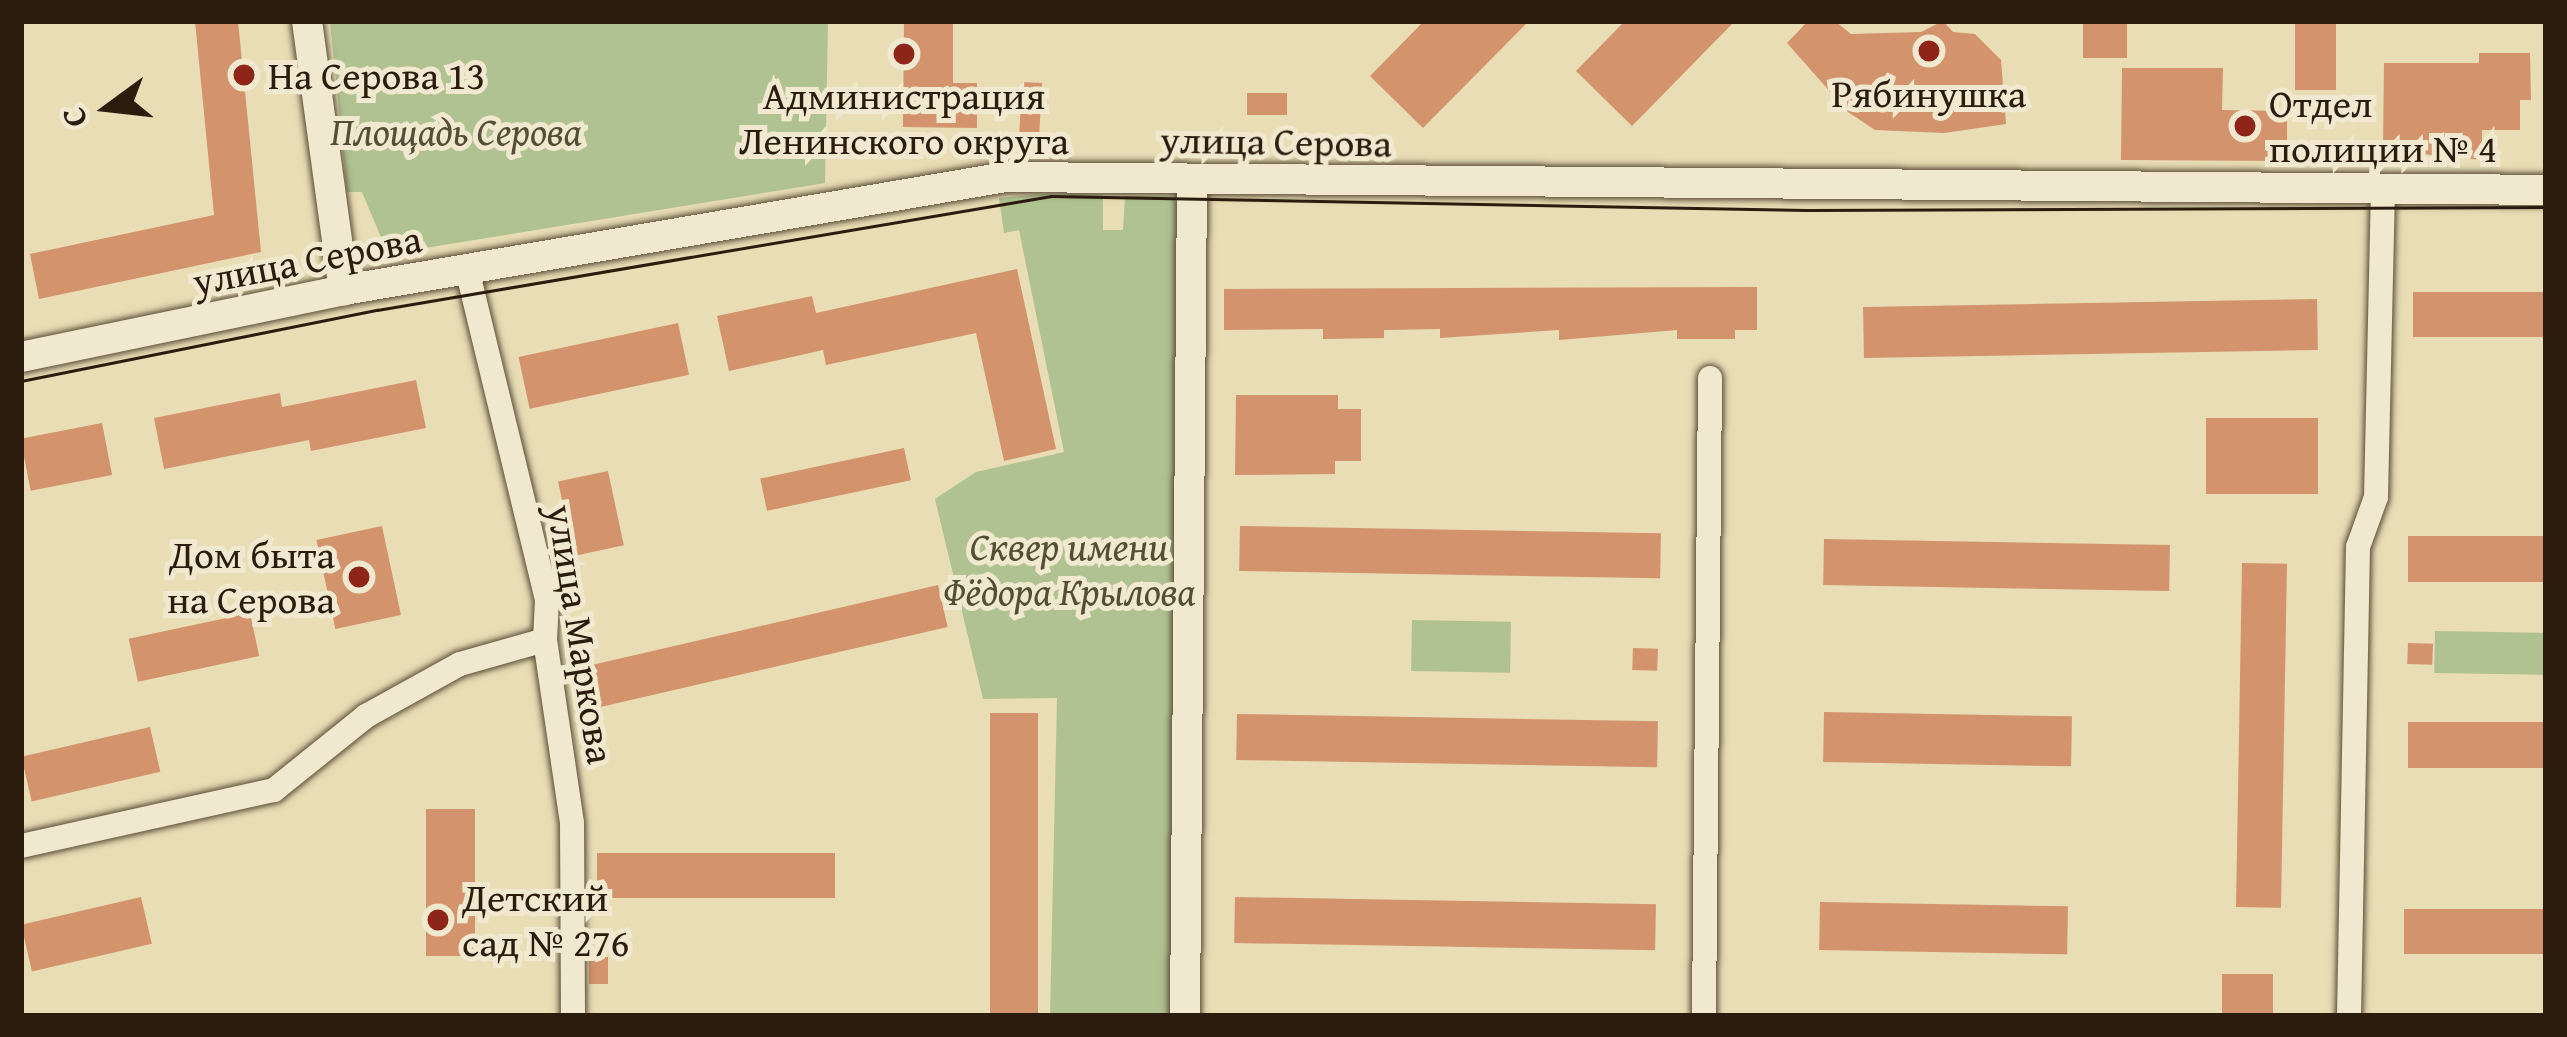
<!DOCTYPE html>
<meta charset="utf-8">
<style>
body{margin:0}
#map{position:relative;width:2567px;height:1037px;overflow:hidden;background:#e8ddb5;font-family:"Gentium Book Plus",serif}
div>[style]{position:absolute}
.green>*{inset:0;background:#b0c292;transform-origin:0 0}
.building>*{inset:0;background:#d2936d;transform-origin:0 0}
.roads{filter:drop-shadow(0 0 3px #5b4c38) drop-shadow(0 0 3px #5b4c38)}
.minor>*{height:24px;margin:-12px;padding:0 12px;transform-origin:12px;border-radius:12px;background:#f0e9cf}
.tertiary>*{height:30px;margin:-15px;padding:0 15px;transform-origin:15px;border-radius:15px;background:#f0e9cf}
.tram>*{height:3px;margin:-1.5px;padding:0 1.5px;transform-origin:1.5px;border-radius:1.5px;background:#2c1c0e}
.dots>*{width:33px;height:33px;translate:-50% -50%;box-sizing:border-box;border:6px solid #f0e9cf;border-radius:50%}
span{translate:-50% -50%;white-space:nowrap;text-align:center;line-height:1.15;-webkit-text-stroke:10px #f0e9cf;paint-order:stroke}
.poi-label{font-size:39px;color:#2c1c0e}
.left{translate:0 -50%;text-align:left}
.right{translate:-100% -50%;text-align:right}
.park-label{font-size:39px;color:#544e36;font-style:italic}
.street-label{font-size:39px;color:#2c1c0e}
.frame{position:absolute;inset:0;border:24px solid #2c1c0e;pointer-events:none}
.north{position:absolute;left:48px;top:48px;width:120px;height:120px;-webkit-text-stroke:9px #f0e9cf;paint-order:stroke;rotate:255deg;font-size:33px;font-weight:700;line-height:48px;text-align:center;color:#2c1c0e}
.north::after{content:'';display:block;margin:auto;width:42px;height:54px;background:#2c1c0e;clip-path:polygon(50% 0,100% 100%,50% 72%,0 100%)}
</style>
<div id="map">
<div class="green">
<div style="clip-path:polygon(330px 21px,828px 21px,825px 183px,388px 254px,362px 192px,347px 192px)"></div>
<div style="clip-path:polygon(1054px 193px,1103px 195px,1103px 230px,1123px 230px,1125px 196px,1172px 196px,1181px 211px,1181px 1016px,1050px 1016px,1057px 698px,983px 699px,935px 499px,976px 472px,1064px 452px,1019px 230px,1004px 233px,999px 198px)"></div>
<div style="left:1412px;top:620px;width:99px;height:51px;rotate:1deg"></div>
<div style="left:2435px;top:631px;width:111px;height:42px;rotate:1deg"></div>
</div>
<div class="building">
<div style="clip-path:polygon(195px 21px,238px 21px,261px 252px,39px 299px,30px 254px,214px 215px)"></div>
<div style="clip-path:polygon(904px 21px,953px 21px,953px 83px,977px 83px,977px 128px,903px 127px)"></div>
<div style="clip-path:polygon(1424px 21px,1529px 21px,1423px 128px,1370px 76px)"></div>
<div style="clip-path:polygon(1625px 21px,1735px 21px,1632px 126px,1576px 71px)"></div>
<div style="clip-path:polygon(1808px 21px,1835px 21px,1851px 34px,1921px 32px,1943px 21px,1953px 32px,1975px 34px,2001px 60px,2006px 124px,1944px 133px,1875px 130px,1848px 112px,1787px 43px)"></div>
<div style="left:2083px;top:21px;width:44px;height:37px"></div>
<div style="left:2295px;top:21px;width:41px;height:69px"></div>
<div style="clip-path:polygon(2479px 53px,2530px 53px,2531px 100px,2520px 100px,2520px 130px,2482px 130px,2482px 160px,2383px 150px,2384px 63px,2479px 63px)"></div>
<div style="clip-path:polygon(2122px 68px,2223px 68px,2222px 110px,2287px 111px,2287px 161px,2121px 160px)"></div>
<div style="left:1022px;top:82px;width:20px;height:62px;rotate:3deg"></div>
<div style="left:1247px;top:93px;width:40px;height:22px"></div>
<div style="clip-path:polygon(1017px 269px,1056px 449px,1004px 461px,976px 333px,826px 365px,823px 350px,729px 371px,717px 316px,812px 296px,816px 313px)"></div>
<div style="clip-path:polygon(1757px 287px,1757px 330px,1735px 330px,1735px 339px,1677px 339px,1677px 330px,1559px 340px,1559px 330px,1440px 338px,1440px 329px,1384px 330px,1384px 338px,1323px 339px,1323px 329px,1224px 330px,1224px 289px)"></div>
<div style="left:2546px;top:292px;width:45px;height:133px;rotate:90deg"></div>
<div style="left:2317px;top:299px;width:51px;height:454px;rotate:89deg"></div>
<div style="left:678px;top:323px;width:53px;height:163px;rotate:78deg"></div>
<div style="clip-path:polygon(416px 380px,426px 428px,311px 451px,309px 440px,164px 469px,154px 418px,280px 393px,282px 407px)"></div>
<div style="clip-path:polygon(1236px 395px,1338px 395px,1338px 409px,1361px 409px,1361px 461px,1335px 461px,1335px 474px,1235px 475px)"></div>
<div style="left:2206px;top:418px;width:112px;height:76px"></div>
<div style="left:102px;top:423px;width:53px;height:83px;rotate:79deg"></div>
<div style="left:904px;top:448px;width:33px;height:147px;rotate:78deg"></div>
<div style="left:608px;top:471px;width:76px;height:51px;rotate:78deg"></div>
<div style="left:382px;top:526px;width:91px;height:67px;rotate:78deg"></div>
<div style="left:1240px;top:526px;width:421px;height:45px;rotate:1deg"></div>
<div style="left:2408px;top:536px;width:138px;height:46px"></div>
<div style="left:1824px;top:539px;width:346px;height:46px;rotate:1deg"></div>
<div style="left:2242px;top:563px;width:45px;height:344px;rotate:1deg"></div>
<div style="left:938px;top:585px;width:43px;height:363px;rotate:77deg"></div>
<div style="left:250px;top:613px;width:44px;height:124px;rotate:78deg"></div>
<div style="left:2408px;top:643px;width:25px;height:21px;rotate:2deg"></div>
<div style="left:1633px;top:648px;width:25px;height:22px;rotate:2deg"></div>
<div style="left:1824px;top:712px;width:248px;height:50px;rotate:1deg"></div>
<div style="left:990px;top:713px;width:48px;height:303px"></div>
<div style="left:1237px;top:714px;width:421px;height:46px;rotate:1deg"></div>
<div style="left:2408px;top:722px;width:138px;height:46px"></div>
<div style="left:150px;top:727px;width:46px;height:132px;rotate:77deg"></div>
<div style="left:426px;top:809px;width:49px;height:147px"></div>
<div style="left:597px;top:853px;width:238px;height:45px"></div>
<div style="left:141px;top:897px;width:48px;height:123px;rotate:77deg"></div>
<div style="left:1235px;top:897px;width:421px;height:46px;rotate:1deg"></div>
<div style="left:1820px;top:902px;width:248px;height:48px;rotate:1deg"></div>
<div style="left:2404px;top:909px;width:142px;height:45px"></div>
<div style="left:589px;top:957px;width:19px;height:27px"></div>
<div style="left:2222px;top:974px;width:51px;height:42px"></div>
</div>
<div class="roads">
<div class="minor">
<div style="left:467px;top:269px;width:341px;rotate:76.4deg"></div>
<div style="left:547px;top:600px;width:40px;rotate:92.9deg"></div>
<div style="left:545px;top:640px;width:185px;rotate:81.6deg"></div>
<div style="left:572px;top:823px;width:193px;rotate:89.7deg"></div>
<div style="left:21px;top:846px;width:259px;rotate:-12.5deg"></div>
<div style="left:274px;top:790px;width:118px;rotate:-38.8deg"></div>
<div style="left:366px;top:716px;width:107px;rotate:-29deg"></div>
<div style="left:460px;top:664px;width:88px;rotate:-15.8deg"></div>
<div style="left:1704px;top:1016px;width:638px;rotate:-89.46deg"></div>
<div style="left:2349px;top:1016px;width:469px;rotate:-88.9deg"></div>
<div style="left:2358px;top:547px;width:53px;rotate:-70.2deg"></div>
<div style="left:2376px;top:497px;width:305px;rotate:-88.7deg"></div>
</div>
<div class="tertiary">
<div style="left:307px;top:21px;width:272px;rotate:82.2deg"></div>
<div style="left:21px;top:357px;width:330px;rotate:-11.7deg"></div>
<div style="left:344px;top:290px;width:672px;rotate:-9.69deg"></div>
<div style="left:1006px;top:177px;width:1540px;rotate:0.48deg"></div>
<div style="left:1185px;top:1016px;width:836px;rotate:-89.52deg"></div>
</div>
</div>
<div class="tram">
<div style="left:21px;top:381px;width:363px;rotate:-11.3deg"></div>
<div style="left:377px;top:310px;width:684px;rotate:-9.6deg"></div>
<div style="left:1051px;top:196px;width:756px;rotate:1.06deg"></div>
<div style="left:1807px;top:210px;width:739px;rotate:-0.23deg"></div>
</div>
<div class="dots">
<div style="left:1929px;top:51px;background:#8f2418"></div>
<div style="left:904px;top:54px;background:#8f2418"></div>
<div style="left:244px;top:75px;background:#8f2418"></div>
<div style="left:2245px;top:126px;background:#8f2418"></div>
<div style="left:359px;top:577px;background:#8f2418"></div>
<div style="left:438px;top:920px;background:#8f2418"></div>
</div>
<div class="poi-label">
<span class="left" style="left:268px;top:75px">На Серова 13</span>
<span style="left:1929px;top:93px">Рябинушка</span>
<span style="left:904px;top:118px">Администрация<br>Ленинского округа</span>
<span class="left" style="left:2269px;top:126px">Отдел<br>полиции № 4</span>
<span class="right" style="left:335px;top:577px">Дом быта<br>на Серова</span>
<span class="left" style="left:462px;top:920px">Детский<br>сад № 276</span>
</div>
<div class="park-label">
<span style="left:456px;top:131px">Площадь Серова</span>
<span style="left:1069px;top:569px">Сквер имени<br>Фёдора Крылова</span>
</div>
<div class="street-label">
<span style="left:1276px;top:141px;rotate:1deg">улица Серова</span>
<span style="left:307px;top:260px;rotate:-11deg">улица Серова</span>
<span style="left:581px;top:634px;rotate:81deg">улица Маркова</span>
</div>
<div class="frame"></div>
<div class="north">С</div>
</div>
